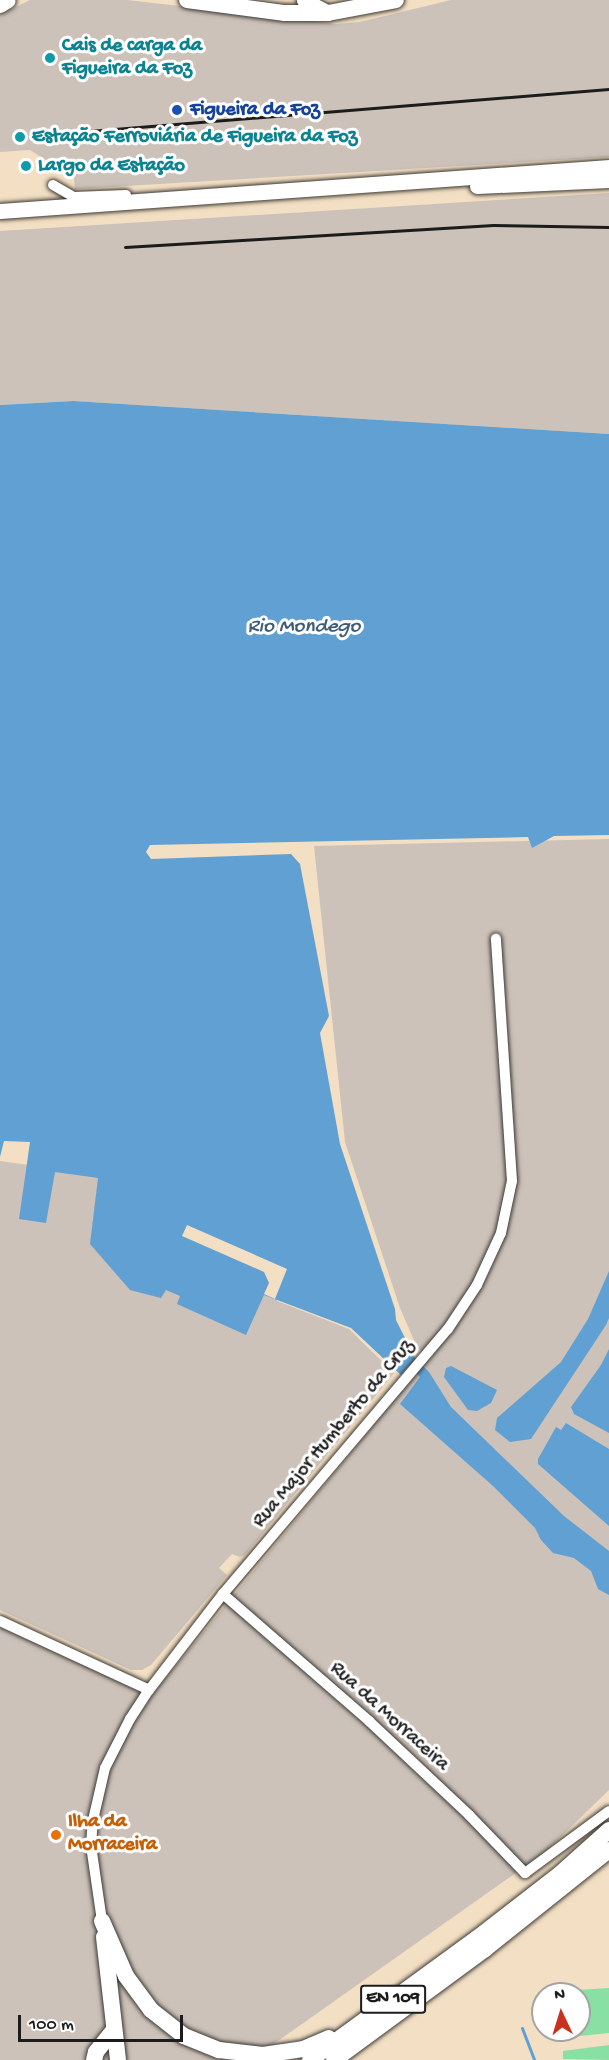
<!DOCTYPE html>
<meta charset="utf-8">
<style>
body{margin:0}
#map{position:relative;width:609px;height:2060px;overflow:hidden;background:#f3dfc3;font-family:"Gochi Hand",sans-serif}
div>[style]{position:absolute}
.industrial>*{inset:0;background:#ccc2b9}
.green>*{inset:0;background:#89e0a4}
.water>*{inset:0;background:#60a0d3}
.pier>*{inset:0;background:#f3dfc3}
.stream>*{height:3px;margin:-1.5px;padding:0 1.5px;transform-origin:1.5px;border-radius:1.5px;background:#60a0d3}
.roads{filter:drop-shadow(0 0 2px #3c3935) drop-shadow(0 0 2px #3c3935)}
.street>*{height:10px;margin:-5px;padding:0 5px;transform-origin:5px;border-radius:5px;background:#fff}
.secondary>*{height:15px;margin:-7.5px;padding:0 7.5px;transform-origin:7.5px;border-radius:7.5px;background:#fff}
.primary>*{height:16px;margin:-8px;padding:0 8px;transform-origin:8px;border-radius:8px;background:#fff}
.rail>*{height:3px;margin:-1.5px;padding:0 1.5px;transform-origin:1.5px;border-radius:1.5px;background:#1c1c1c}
.dots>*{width:16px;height:16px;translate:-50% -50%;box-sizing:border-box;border:3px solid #fff;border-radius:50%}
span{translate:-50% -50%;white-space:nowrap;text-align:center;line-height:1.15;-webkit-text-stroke:6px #fff;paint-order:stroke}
.shield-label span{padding:2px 4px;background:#fff;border:2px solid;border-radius:4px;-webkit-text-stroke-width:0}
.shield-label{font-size:18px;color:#1c1c1c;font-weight:700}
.culture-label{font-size:20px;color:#0d838f;font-weight:700}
.left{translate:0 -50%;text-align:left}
.transit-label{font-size:20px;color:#164399;font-weight:700}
.street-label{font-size:20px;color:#1c1c1c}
.food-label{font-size:20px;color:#c56008;font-weight:700}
.water-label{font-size:21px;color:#3e5e78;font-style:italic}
.north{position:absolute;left:531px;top:1982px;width:60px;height:60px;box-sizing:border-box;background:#fff;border:2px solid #a4a4a4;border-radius:50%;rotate:356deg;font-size:16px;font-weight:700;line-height:24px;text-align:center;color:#1c1c1c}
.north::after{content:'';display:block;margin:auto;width:21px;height:27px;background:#c8321e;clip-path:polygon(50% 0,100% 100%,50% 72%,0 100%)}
.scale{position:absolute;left:18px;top:2015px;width:165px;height:27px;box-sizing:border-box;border:3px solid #1c1c1c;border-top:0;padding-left:8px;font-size:18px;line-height:21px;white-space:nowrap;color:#1c1c1c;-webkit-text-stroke:4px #fff;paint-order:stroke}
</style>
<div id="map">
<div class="industrial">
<div style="clip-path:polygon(30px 0,127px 0,336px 24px,360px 22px,451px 0,609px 0,609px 157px,75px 189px,72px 162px,52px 164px,30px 150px,0 152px,0 15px)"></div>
<div style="clip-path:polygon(609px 193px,609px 434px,73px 401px,0 405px,0 231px)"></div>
<div style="clip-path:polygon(609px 839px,609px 1790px,544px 1853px,251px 2060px,0 2060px,0 1627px,151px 1696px,428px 1359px,416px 1345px,400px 1308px,345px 1142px,314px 846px)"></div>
<div style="clip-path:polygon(0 1161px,101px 1175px,300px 1246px,277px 1301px,349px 1329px,394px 1373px,245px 1555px,240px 1557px,232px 1554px,219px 1568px,227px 1575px,151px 1665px,142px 1670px,131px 1670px,0 1610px)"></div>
</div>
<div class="green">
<div style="clip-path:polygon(609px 1988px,609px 2033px,551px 2039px,545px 2030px,579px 2030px,579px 1994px,543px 1994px,543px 2024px,535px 1999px,545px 1992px)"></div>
<div style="clip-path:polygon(609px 2045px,609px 2060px,563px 2059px,563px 2051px)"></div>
</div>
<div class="water">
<div style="clip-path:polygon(73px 401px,609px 434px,609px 835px,554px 836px,532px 848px,528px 837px,150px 845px,146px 852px,151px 859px,291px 854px,300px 864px,329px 1016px,320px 1033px,340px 1144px,395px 1309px,396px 1320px,415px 1358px,429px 1372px,451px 1407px,564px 1516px,609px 1551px,609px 1595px,598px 1589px,591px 1571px,574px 1558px,553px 1553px,541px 1540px,535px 1528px,493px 1486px,400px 1404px,420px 1377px,410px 1365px,401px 1375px,351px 1328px,264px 1295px,246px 1335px,177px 1304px,180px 1296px,166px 1290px,161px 1298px,130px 1290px,90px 1244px,98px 1178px,55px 1172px,46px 1223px,19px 1219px,30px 1142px,4px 1141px,0 1157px,0 405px)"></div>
<div style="clip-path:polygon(609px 1271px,609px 1318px,606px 1325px,531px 1439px,510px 1442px,495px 1430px,497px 1418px,561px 1362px,588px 1319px)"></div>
<div style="clip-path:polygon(609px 1349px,609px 1433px,574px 1414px,571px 1407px,601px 1365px)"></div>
<div style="clip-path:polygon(451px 1366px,497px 1390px,491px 1403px,477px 1411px,468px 1410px,444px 1377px,446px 1368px)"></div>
<div style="clip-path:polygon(566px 1423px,609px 1449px,609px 1526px,538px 1464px,538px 1459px,556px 1427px,561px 1430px)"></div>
</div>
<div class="pier">
<div style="clip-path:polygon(187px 1225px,287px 1269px,275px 1299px,264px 1294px,269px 1283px,264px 1272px,182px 1236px)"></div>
</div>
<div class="stream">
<div style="left:522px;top:2028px;width:34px;rotate:69deg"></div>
</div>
<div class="roads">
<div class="street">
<div style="left:53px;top:185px;width:24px;rotate:30deg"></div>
<div style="left:74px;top:197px;width:52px;rotate:-2.2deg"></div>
<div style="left:223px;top:1594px;width:194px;rotate:41deg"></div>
<div style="left:369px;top:1721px;width:137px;rotate:43.2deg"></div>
<div style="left:469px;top:1815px;width:81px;rotate:46deg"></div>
<div style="left:525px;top:1873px;width:104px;rotate:-36.4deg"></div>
<div style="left:0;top:1621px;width:164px;rotate:24.8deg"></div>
<div style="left:102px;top:1921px;width:76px;rotate:-98.3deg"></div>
<div style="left:91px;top:1846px;width:26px;rotate:-86deg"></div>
<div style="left:93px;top:1820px;width:53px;rotate:-77deg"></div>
<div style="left:105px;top:1768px;width:55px;rotate:-63deg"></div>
<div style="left:130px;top:1719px;width:35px;rotate:-57deg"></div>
<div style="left:149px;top:1690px;width:121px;rotate:-52.4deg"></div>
<div style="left:223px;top:1594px;width:348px;rotate:-49.7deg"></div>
<div style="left:448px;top:1329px;width:53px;rotate:-56.6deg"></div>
<div style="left:477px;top:1285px;width:57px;rotate:-65.2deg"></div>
<div style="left:501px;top:1233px;width:53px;rotate:-78.1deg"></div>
<div style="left:512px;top:1181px;width:243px;rotate:-93.8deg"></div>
</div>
<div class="secondary">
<div style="left:304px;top:0;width:27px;rotate:28deg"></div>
<div style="left:0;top:5px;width:9px;rotate:-32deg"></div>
<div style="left:477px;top:186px;width:132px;rotate:-2.6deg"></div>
<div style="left:0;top:211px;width:611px;rotate:-4.13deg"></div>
</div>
<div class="primary">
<div style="left:187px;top:0;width:99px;rotate:7.6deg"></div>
<div style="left:285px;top:13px;width:43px"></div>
<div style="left:328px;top:13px;width:69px;rotate:-10.8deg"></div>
<div style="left:102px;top:1921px;width:60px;rotate:66.4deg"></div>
<div style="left:126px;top:1976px;width:42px;rotate:53.7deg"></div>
<div style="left:151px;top:2010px;width:42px;rotate:38.2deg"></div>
<div style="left:184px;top:2036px;width:38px;rotate:22deg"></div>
<div style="left:219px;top:2050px;width:44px;rotate:6.5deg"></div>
<div style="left:263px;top:2055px;width:40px;rotate:-8.5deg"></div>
<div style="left:303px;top:2049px;width:28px;rotate:-23deg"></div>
<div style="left:104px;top:1937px;width:124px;rotate:83.5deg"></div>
<div style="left:94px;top:2060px;width:8px;rotate:-76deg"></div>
<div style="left:96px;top:2052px;width:28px;rotate:-51deg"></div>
<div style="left:310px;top:2060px;width:205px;rotate:-36.1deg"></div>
<div style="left:476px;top:1939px;width:106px;rotate:-37.7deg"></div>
<div style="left:560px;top:1874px;width:66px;rotate:-41.9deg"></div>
<div style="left:334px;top:2060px;width:187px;rotate:-36.3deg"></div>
<div style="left:485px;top:1949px;width:159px;rotate:-38.6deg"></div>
</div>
</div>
<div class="rail">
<div style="left:65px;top:133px;width:546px;rotate:-4.62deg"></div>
<div style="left:125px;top:247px;width:369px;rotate:-3.4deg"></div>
<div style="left:493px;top:225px;width:116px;rotate:1deg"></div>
</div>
<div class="dots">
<div style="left:50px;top:58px;background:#0f9aa8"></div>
<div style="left:177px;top:110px;background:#1a4fb4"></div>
<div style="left:20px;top:137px;background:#0f9aa8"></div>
<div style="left:26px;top:166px;background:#0f9aa8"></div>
<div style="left:56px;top:1835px;background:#e8710a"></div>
</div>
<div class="shield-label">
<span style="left:393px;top:1999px">EN 109</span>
</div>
<div class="culture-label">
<span class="left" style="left:62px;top:58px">Cais de carga da<br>Figueira da Foz</span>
<span class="left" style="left:32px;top:137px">Estação Ferroviária de Figueira da Foz</span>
<span class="left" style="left:38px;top:166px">Largo da Estação</span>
</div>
<div class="transit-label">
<span class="left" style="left:190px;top:110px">Figueira da Foz</span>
</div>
<div class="street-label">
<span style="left:334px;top:1434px;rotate:-50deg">Rua Major Humberto da Cruz</span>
<span style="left:389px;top:1717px;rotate:42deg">Rua da Morraceira</span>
</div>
<div class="food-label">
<span class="left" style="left:68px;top:1834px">Ilha da<br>Morraceira</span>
</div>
<div class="water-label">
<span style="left:304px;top:628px">Rio Mondego</span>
</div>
<div class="north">N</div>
<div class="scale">100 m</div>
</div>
